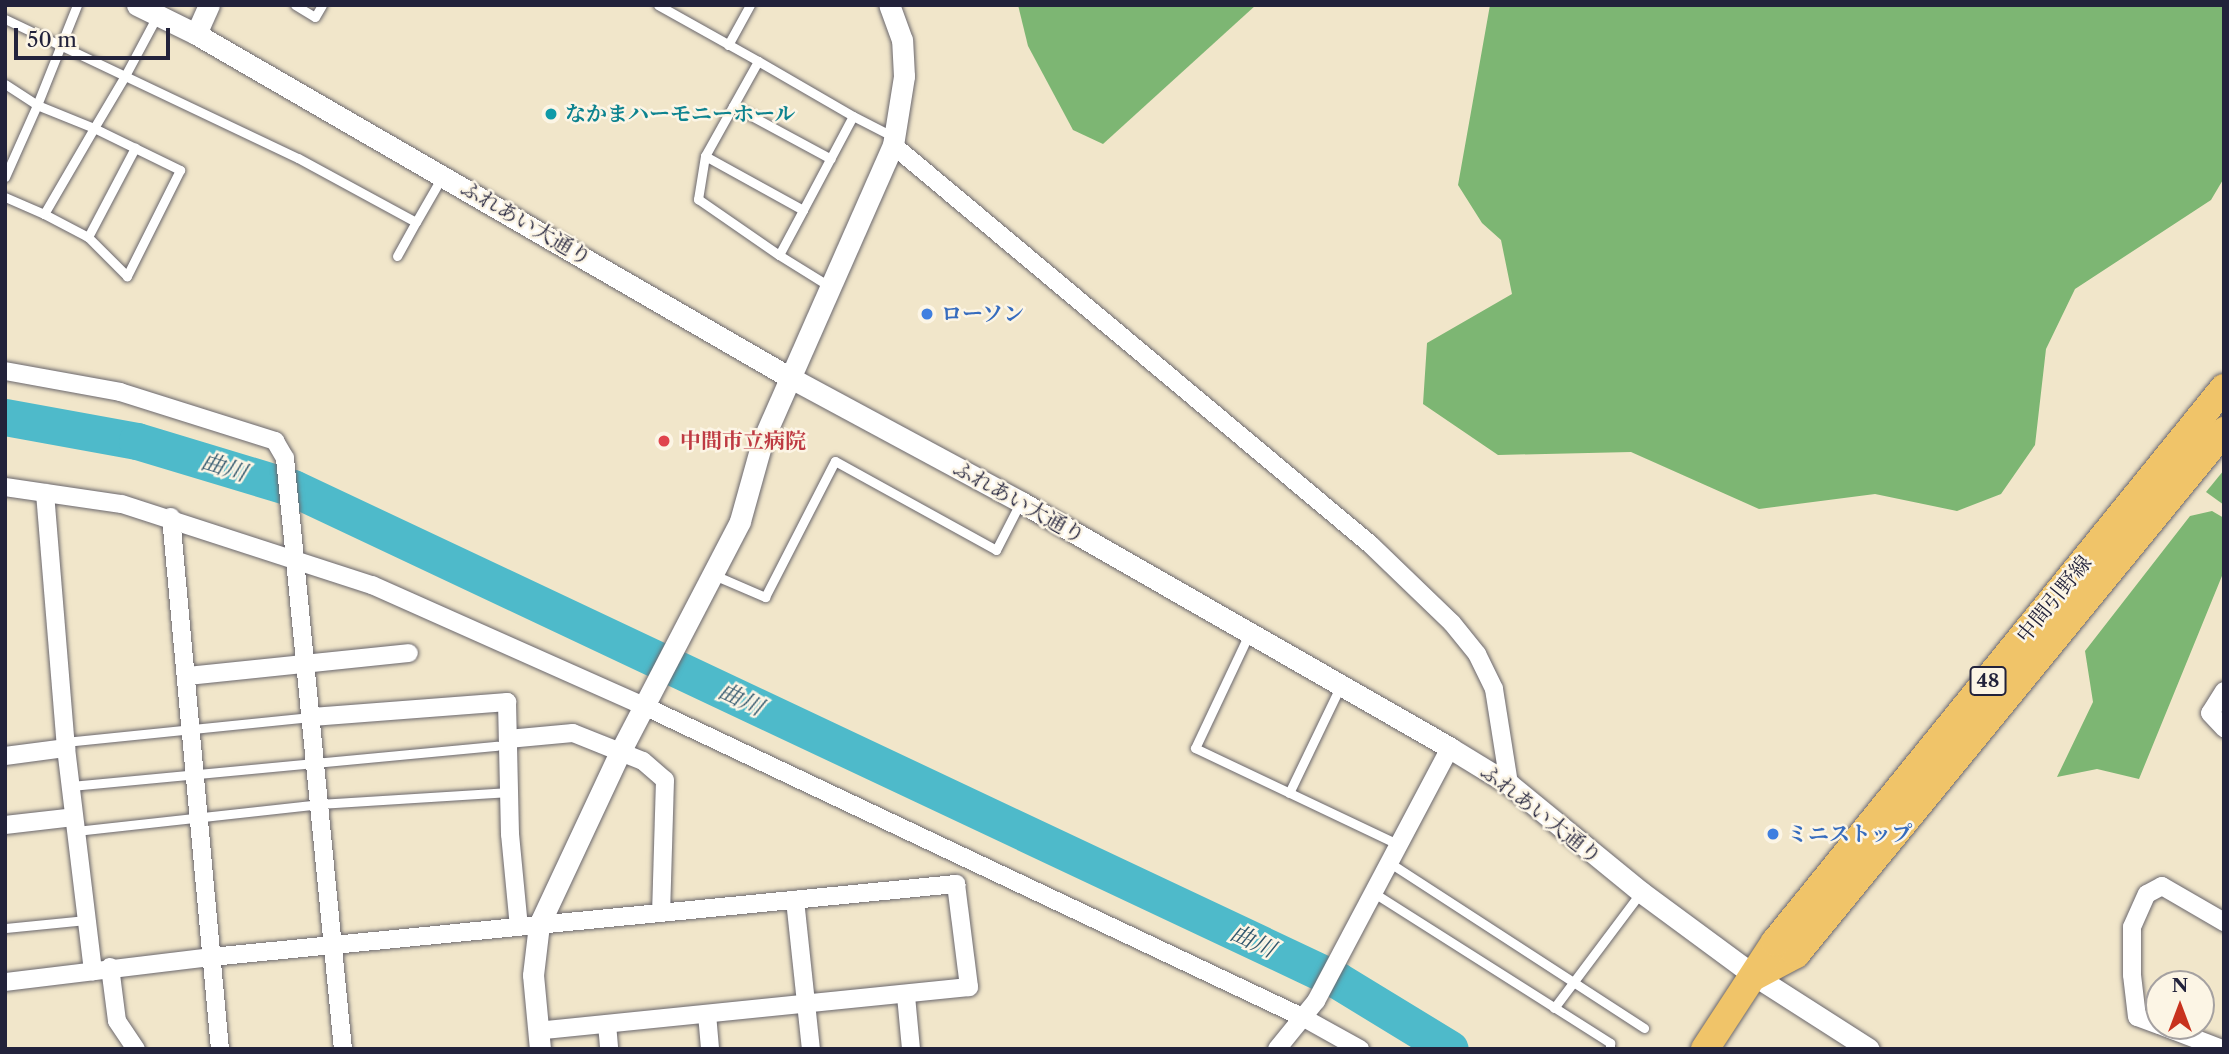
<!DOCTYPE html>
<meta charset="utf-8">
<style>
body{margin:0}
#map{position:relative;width:2229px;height:1054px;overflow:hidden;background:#f1e6ca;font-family:"Libre Caslon Text","Noto Serif JP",serif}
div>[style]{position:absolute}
.forest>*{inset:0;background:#7db673}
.river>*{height:37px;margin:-18.5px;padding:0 18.5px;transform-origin:18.5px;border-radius:18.5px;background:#4ebaca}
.roads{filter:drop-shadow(0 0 2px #6a676d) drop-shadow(0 0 2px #6a676d)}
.service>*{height:9px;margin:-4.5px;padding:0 4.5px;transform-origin:4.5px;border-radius:4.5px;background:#fff}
.minor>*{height:18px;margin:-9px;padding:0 9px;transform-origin:9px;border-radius:9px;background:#fff}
.tertiary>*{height:21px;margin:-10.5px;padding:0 10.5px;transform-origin:10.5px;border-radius:10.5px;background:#fff}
.primary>*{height:28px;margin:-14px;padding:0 14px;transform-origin:14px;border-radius:14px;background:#f0c469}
.dots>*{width:19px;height:19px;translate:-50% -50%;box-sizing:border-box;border:4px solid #fcf5e5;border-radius:50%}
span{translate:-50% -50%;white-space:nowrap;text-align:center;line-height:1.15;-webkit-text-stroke:5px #fcf5e5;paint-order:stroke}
.shield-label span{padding:2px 5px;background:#fcf5e5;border:2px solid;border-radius:5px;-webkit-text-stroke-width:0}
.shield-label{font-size:19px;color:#22223b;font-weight:700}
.culture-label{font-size:21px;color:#0d838f;font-weight:700}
.left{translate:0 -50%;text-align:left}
.street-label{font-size:21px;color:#22223b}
.shop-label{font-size:21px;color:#366cbe;font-weight:700}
.health-label{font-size:21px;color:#be3a42;font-weight:700}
.water-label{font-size:23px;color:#31576d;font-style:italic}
.frame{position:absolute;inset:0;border:7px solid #22223b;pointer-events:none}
.north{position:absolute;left:2145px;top:970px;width:70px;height:70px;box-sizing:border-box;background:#fcf5e5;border:2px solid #a5a1a1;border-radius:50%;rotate:0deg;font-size:19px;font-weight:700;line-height:28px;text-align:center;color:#22223b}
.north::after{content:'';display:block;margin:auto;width:24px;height:32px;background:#c8321e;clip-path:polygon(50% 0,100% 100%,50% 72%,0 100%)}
.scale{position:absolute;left:14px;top:28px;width:156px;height:32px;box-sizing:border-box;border:4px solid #22223b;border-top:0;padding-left:9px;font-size:21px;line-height:24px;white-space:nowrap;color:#22223b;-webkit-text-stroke:5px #fcf5e5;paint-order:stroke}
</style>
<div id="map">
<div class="forest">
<div style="clip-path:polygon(1018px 5px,1256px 5px,1103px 144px,1073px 130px,1028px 46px)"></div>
<div style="clip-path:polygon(1490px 5px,2224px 5px,2224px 178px,2211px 200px,2075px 289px,2046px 349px,2035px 445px,2001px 494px,1957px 511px,1875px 494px,1759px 509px,1631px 452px,1498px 455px,1423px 404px,1427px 343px,1512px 294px,1501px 240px,1482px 223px,1458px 185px)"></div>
<div style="clip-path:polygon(2224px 470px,2224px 505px,2206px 492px)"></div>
<div style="clip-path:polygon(2212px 511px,2224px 518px,2224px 571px,2139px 779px,2097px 769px,2057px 777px,2093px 702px,2085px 651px,2190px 516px)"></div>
</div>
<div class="river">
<div style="left:5px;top:417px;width:134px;rotate:10.3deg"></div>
<div style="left:137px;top:441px;width:163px;rotate:16.8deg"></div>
<div style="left:293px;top:488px;width:1154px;rotate:25.23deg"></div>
<div style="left:1337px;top:980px;width:132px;rotate:31.4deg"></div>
</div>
<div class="roads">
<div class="service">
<div style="left:77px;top:5px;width:108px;rotate:111.8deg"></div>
<div style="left:37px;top:105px;width:61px;rotate:22deg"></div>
<div style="left:94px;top:128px;width:96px;rotate:26deg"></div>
<div style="left:180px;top:170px;width:119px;rotate:116.6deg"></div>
<div style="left:127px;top:276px;width:55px;rotate:-135deg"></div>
<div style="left:88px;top:237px;width:50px;rotate:-152.4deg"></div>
<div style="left:44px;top:214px;width:99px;rotate:-59.8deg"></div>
<div style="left:94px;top:128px;width:63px;rotate:-59.3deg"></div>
<div style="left:126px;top:74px;width:66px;rotate:-61.9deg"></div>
<div style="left:295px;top:5px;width:23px;rotate:31deg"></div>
<div style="left:315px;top:17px;width:14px;rotate:-60deg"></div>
<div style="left:658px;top:5px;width:115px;rotate:29.2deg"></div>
<div style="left:5px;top:19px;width:324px;rotate:25.4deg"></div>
<div style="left:298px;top:158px;width:134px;rotate:28.5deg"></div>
<div style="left:416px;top:222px;width:54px;rotate:-60.1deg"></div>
<div style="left:728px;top:45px;width:46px;rotate:-61.2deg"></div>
<div style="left:5px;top:84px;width:38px;rotate:33deg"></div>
<div style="left:37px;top:105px;width:79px;rotate:114deg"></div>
<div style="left:733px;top:106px;width:111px;rotate:28.4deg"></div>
<div style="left:705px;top:156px;width:109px;rotate:-60.8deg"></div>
<div style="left:758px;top:61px;width:110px;rotate:30.1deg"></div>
<div style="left:5px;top:197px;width:43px;rotate:23.6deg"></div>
<div style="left:803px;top:210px;width:106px;rotate:-62deg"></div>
<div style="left:853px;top:116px;width:46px;rotate:27.1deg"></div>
<div style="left:88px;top:237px;width:101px;rotate:-62.2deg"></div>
<div style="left:779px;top:255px;width:51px;rotate:-61.9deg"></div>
<div style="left:803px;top:210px;width:112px;rotate:-151.1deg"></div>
<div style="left:705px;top:156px;width:44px;rotate:99.2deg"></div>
<div style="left:698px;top:199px;width:98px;rotate:34.7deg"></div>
<div style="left:779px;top:255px;width:59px;rotate:31.8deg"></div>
<div style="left:397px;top:256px;width:39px;rotate:-61deg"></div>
<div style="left:714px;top:575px;width:56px;rotate:23.3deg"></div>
<div style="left:765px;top:597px;width:153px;rotate:-62.8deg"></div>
<div style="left:835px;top:461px;width:184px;rotate:28.9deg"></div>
<div style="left:996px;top:550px;width:53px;rotate:-62.9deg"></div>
<div style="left:1249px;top:634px;width:126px;rotate:115.3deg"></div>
<div style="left:1195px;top:748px;width:226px;rotate:25.4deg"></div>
<div style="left:65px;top:742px;width:247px;rotate:-5.8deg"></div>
<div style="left:71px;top:786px;width:428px;rotate:-5.4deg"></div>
<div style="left:1289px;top:793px;width:118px;rotate:-64.3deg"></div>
<div style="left:76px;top:831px;width:244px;rotate:-6.3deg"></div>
<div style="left:319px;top:804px;width:191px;rotate:-3.6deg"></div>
<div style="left:1390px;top:863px;width:303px;rotate:33deg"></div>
<div style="left:1374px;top:893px;width:280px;rotate:32.4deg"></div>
<div style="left:1610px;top:1043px;width:6px;rotate:90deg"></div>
<div style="left:5px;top:928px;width:82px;rotate:-5.6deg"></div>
<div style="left:1554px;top:1008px;width:145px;rotate:-53.1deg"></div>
</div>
<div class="minor">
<div style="left:893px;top:145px;width:623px;rotate:39.92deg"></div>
<div style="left:1371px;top:545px;width:112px;rotate:43.9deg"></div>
<div style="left:1452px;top:623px;width:40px;rotate:51deg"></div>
<div style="left:1477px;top:654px;width:39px;rotate:64deg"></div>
<div style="left:1494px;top:689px;width:96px;rotate:81deg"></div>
<div style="left:5px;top:371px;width:117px;rotate:10.3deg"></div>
<div style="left:120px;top:392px;width:163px;rotate:17.5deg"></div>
<div style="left:275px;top:441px;width:20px;rotate:60deg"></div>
<div style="left:285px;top:458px;width:594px;rotate:84.4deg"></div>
<div style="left:5px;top:487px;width:118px;rotate:8.3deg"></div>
<div style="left:122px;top:504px;width:263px;rotate:18deg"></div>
<div style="left:372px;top:585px;width:298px;rotate:24deg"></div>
<div style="left:644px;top:706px;width:730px;rotate:25.3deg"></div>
<div style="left:1304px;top:1018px;width:64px;rotate:29deg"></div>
<div style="left:45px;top:493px;width:256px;rotate:85.3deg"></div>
<div style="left:66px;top:748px;width:225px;rotate:83.1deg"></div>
<div style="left:171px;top:517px;width:534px;rotate:84.74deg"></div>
<div style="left:187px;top:676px;width:223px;rotate:-5.9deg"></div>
<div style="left:2224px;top:691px;width:26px;rotate:122deg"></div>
<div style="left:2210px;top:713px;width:21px;rotate:47deg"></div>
<div style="left:312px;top:717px;width:196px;rotate:-4.4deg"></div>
<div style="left:507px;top:702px;width:132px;rotate:88.7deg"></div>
<div style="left:510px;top:834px;width:93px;rotate:84.5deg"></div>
<div style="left:508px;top:739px;width:65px;rotate:-5.3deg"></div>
<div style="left:573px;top:733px;width:75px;rotate:21.8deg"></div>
<div style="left:643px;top:761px;width:29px;rotate:41deg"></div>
<div style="left:665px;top:780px;width:133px;rotate:91.7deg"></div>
<div style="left:5px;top:756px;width:62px;rotate:-7.5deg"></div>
<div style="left:5px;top:825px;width:69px;rotate:-6.6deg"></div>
<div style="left:795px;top:900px;width:150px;rotate:83.9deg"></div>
<div style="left:110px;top:967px;width:54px;rotate:82.6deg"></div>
<div style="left:117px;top:1021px;width:34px;rotate:56deg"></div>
<div style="left:5px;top:982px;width:208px;rotate:-6.9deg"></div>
<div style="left:211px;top:957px;width:749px;rotate:-5.6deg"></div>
<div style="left:956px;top:884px;width:104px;rotate:82.8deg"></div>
<div style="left:969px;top:987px;width:432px;rotate:174.2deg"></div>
<div style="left:906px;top:996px;width:53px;rotate:84.6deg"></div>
<div style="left:707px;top:1014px;width:35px;rotate:85deg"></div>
<div style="left:607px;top:1024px;width:25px;rotate:85deg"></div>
<div style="left:2159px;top:1025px;width:23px;rotate:-160deg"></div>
<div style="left:2137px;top:1017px;width:42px;rotate:-96.8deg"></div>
<div style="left:2132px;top:975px;width:48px;rotate:-90deg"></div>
<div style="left:2132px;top:927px;width:36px;rotate:-66deg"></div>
<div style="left:2147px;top:894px;width:17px;rotate:-28deg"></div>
<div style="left:2162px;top:886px;width:72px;rotate:30.1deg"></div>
<div style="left:2162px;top:1026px;width:64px;rotate:21deg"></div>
<div style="left:1277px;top:1049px;width:62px;rotate:-50.9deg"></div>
<div style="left:1316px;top:1001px;width:286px;rotate:-62.1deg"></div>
</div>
<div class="tertiary">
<div style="left:137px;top:5px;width:66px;rotate:26.2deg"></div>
<div style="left:196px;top:34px;width:685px;rotate:30.05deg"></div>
<div style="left:789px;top:377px;width:264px;rotate:28.3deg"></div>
<div style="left:1021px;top:502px;width:495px;rotate:29.8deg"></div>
<div style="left:1450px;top:748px;width:69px;rotate:31.4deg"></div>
<div style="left:1509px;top:784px;width:171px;rotate:39.3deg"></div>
<div style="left:1641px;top:892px;width:142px;rotate:36.4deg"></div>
<div style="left:1755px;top:976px;width:135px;rotate:32.6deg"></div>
<div style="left:196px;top:34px;width:32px;rotate:-66deg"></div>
<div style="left:540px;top:1049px;width:74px;rotate:-95.4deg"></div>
<div style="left:533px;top:975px;width:50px;rotate:-83.2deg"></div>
<div style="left:539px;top:925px;width:191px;rotate:-64.9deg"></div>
<div style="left:620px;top:752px;width:260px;rotate:-62.5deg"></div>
<div style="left:740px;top:521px;width:82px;rotate:-74.4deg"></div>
<div style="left:762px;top:442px;width:325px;rotate:-66.2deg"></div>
<div style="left:893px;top:145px;width:70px;rotate:-80.9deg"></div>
<div style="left:904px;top:76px;width:36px;rotate:-93deg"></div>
<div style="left:902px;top:40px;width:37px;rotate:-110deg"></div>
</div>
<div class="primary">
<div style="left:1755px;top:976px;width:47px;rotate:-28.2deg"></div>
<div style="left:1796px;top:954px;width:676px;rotate:-50.7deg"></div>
<div style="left:1705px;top:1049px;width:128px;rotate:-56.8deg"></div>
<div style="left:1775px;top:942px;width:713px;rotate:-50.98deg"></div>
</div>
</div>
<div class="dots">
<div style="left:551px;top:114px;background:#0f9aa8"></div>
<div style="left:927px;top:314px;background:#3f7fe0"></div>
<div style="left:664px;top:441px;background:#e0444e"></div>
<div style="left:1773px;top:834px;background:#3f7fe0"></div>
</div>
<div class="shield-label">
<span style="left:1988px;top:681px">48</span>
</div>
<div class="culture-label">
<span class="left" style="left:565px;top:114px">なかまハーモニーホール</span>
</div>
<div class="street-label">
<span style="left:526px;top:223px;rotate:30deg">ふれあい大通り</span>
<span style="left:1019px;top:502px;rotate:29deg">ふれあい大通り</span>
<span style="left:2054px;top:599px;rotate:-51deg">中間引野線</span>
<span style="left:1541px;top:814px;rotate:38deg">ふれあい大通り</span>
</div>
<div class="shop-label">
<span class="left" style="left:941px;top:314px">ローソン</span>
<span class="left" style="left:1787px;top:834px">ミニストップ</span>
</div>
<div class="health-label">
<span class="left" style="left:680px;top:441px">中間市立病院</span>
</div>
<div class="water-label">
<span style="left:224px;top:467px;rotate:17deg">曲川</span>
<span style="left:741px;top:699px;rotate:25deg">曲川</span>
<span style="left:1253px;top:941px;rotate:25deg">曲川</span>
</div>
<div class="frame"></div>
<div class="north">N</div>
<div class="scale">50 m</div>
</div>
